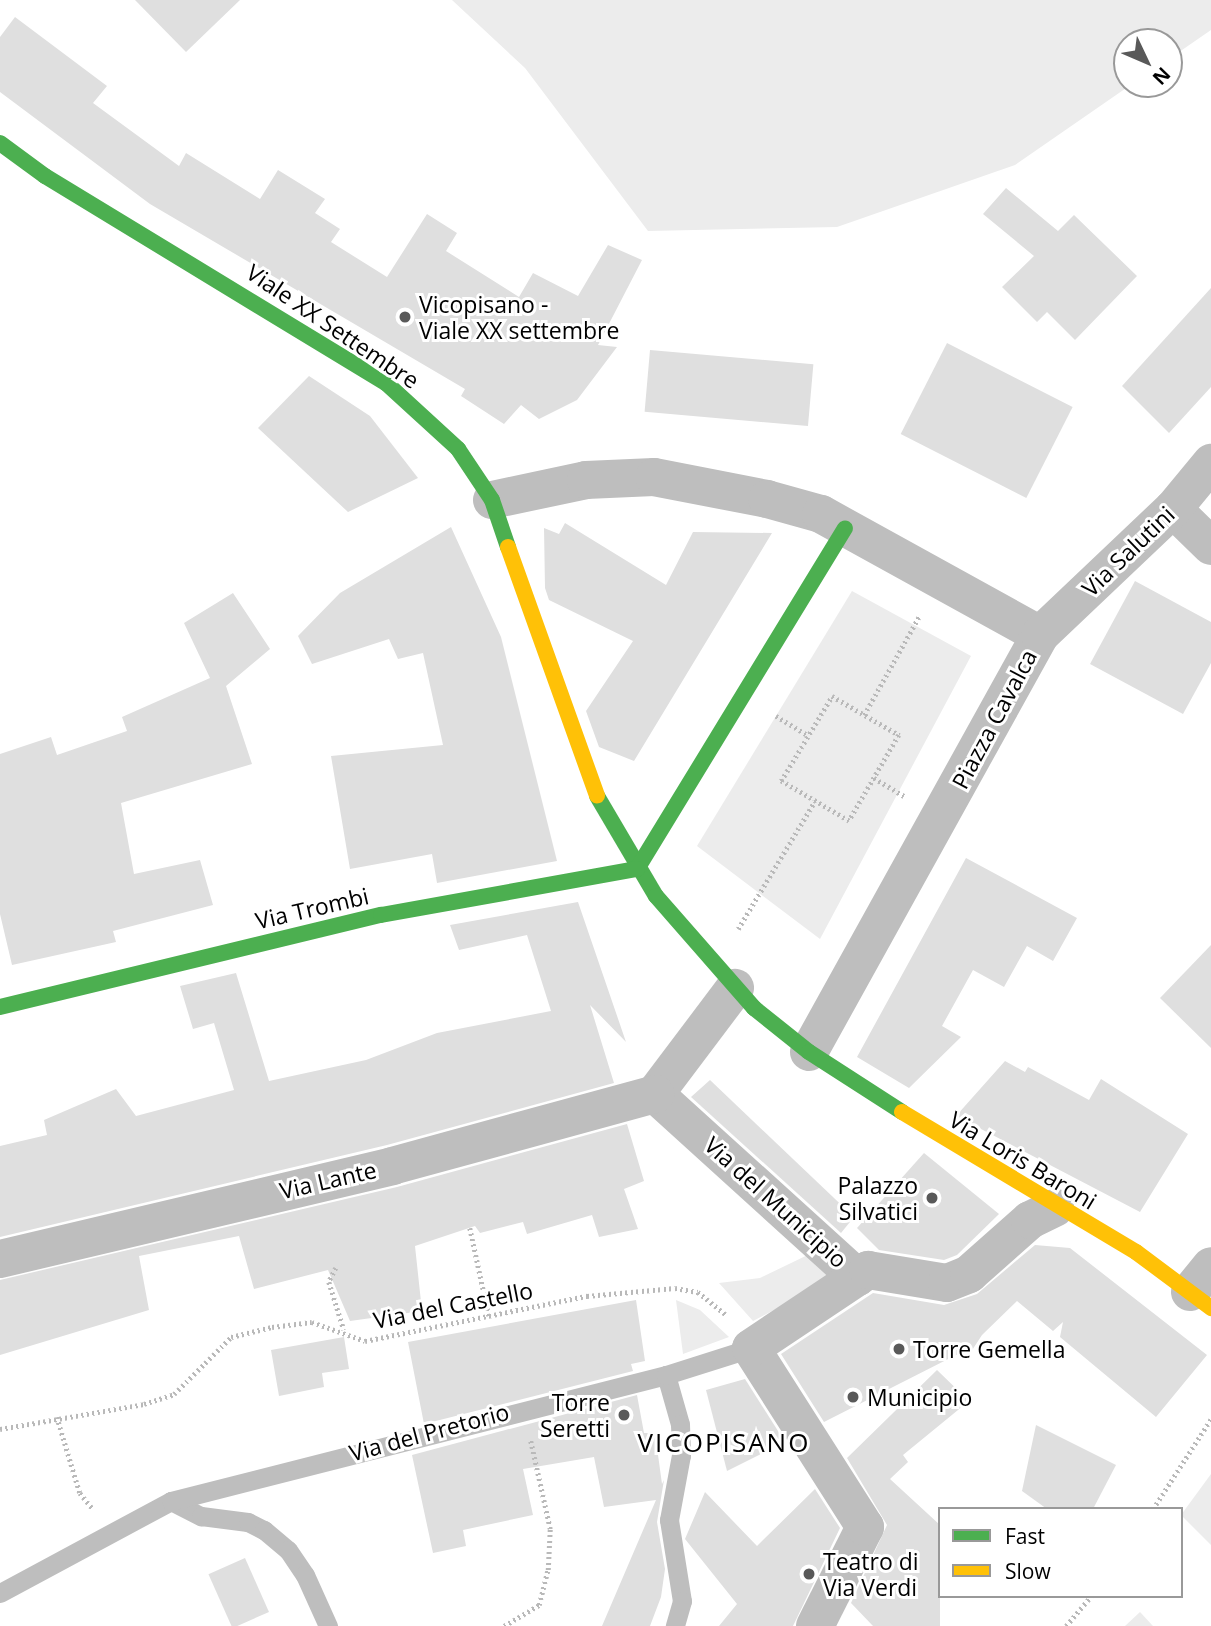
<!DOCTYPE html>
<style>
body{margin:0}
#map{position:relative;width:1211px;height:1626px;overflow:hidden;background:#fff;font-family:"Open Sans",sans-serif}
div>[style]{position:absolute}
.green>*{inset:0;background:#ececec}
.building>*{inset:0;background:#dfdfdf;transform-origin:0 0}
.path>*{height:4.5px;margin-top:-2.25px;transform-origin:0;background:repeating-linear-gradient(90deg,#b9b9b9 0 2px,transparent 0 5.5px)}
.lane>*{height:19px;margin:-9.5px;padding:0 9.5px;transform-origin:9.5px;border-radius:9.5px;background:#bebebe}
.street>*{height:38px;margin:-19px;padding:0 19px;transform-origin:19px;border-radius:19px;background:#bebebe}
.fast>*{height:16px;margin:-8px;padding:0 8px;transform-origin:8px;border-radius:8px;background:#4caf50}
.slow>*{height:16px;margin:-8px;padding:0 8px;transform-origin:8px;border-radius:8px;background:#ffc107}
.dots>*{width:19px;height:19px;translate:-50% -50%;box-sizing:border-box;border:4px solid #fff;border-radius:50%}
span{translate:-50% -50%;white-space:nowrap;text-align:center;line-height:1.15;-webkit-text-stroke:6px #fff;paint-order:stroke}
.poi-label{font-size:23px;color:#000}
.left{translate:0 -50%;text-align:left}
.right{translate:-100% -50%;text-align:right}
.street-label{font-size:23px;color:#000}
.quarter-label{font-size:26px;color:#000;letter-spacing:2px}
.legend{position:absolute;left:938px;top:1507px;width:245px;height:91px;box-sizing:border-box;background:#fff;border:2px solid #999;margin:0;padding:9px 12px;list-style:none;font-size:21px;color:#000}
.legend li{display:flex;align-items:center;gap:14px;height:35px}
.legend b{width:35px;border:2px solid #999}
.north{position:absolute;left:1113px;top:28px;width:70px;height:70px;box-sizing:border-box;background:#fff;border:2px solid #999;border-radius:50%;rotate:134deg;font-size:19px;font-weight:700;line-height:28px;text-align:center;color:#000}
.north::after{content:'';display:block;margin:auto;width:24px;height:32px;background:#595959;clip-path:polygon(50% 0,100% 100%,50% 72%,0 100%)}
</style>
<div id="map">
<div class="green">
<div style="clip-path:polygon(452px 0,1211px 0,1211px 30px,1169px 59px,1169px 42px,1127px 42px,1127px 84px,1132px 84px,1015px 165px,837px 227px,648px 231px,525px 68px)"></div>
<div style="clip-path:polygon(852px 591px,971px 656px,820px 939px,697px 846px)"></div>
<div style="clip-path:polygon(818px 1250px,835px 1278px,753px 1321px,719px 1283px,760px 1278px)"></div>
<div style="clip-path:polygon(676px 1300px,700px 1310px,729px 1337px,683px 1354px)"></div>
<div style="clip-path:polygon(1211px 1474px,1211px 1545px,1181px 1515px)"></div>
<div style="clip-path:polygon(1140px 1612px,1153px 1626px,1125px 1626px)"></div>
</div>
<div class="building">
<div style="clip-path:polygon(135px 0,240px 0,186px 52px)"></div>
<div style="clip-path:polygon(15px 17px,107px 86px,93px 103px,179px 166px,186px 153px,260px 199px,278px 170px,325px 199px,315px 213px,340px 229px,331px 242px,387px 277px,427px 214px,457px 233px,446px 251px,519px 297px,533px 273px,578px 296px,608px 245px,642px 260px,598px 345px,617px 347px,577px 400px,539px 419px,521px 405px,504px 424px,461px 396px,465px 389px,150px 204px,0 92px,0 37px)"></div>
<div style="clip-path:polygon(1006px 188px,1058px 231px,1074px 215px,1137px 276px,1075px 340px,1047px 312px,1037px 322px,1002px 287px,1034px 256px,983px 214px)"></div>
<div style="clip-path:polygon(1211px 288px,1211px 387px,1169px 433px,1122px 386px)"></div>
<div style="left:947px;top:343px;width:141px;height:102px;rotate:27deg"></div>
<div style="left:650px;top:350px;width:164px;height:62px;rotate:5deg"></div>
<div style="clip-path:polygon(309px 376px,370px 416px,418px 478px,348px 512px,258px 428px)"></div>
<div style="clip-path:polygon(565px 523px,666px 585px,693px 532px,772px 533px,634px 761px,599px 747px,586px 711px,633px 641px,549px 600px,545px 588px,544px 528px,559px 534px)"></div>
<div style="clip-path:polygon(451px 527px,501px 637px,557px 861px,437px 883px,432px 854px,350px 869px,331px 756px,443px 745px,423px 653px,398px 659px,389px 639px,312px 664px,298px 636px,340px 593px)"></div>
<div style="clip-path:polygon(1135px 581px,1211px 622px,1211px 663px,1183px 714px,1090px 664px)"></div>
<div style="clip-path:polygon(233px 593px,270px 649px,226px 686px,252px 764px,121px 803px,134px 874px,200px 860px,213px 905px,113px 931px,116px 942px,12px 965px,0 914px,0 754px,51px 737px,57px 755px,127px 731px,122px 717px,210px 678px,184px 623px)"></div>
<div style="clip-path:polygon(966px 858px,1077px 918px,1053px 961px,1027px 946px,1004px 987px,973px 970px,942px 1026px,961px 1037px,909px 1088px,857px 1057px)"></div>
<div style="clip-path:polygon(578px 902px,626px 1042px,590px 1005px,614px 1083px,387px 1145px,0 1237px,0 1146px,47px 1135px,44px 1120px,116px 1089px,136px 1116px,234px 1090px,214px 1023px,193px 1029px,180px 986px,236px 973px,269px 1081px,366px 1060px,437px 1033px,551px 1011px,527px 935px,459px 950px,450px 925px)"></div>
<div style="clip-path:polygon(1211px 945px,1211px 1048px,1160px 998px)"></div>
<div style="clip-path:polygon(1005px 1061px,1025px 1072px,1028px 1067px,1089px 1100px,1101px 1079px,1188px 1134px,1140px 1212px,956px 1116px)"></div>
<div style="clip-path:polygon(710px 1080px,854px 1217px,841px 1233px,691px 1097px)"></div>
<div style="clip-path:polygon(627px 1124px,644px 1181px,624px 1189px,638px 1229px,599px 1237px,592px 1215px,527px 1234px,523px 1222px,480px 1233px,475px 1226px,415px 1246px,422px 1311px,350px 1321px,328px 1270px,254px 1289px,239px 1236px,139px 1256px,149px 1310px,0 1355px,0 1280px,397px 1187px)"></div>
<div style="clip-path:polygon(924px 1153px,999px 1214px,957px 1255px,944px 1260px,879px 1250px,857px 1228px)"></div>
<div style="clip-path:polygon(1035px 1245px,1070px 1248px,1207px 1355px,1156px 1417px,1060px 1337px,1063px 1322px,1053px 1331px,1017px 1301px,982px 1335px,965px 1361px,960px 1353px,824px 1422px,781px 1354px,873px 1293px,944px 1305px,977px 1294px)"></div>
<div style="clip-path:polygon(636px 1300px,645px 1361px,631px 1364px,633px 1371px,424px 1424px,408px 1342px)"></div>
<div style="clip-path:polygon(344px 1337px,349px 1369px,322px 1373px,324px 1387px,279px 1396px,271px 1350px)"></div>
<div style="clip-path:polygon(937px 1370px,969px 1401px,903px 1455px,908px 1462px,890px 1479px,940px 1525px,940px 1626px,873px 1626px,851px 1603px,887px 1525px,847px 1458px)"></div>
<div style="clip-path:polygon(745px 1379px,785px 1442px,727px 1471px,706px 1390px)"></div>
<div style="clip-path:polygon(637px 1395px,644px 1433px,655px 1433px,662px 1484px,664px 1480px,657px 1522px,665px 1569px,661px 1597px,650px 1626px,602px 1626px,656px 1500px,604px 1507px,594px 1457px,523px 1469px,533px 1515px,463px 1530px,466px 1546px,433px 1553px,412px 1455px)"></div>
<div style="clip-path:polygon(1036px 1425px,1116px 1465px,1093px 1509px,1047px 1509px,1022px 1491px)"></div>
<div style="clip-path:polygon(815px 1489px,840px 1528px,793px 1626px,719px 1626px,737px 1604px,685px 1539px,705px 1492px,757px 1546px)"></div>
<div style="left:245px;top:1558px;width:59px;height:40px;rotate:66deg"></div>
</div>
<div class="path">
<div style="left:832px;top:696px;width:78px;rotate:30.2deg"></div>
<div style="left:899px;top:735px;width:99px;rotate:120.2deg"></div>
<div style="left:849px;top:821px;width:79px;rotate:-149.5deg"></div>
<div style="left:781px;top:781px;width:99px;rotate:-59deg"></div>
<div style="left:864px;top:715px;width:115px;rotate:-60.8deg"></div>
<div style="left:776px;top:716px;width:37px;rotate:31deg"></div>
<div style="left:874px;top:778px;width:35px;rotate:31deg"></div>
<div style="left:738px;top:929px;width:149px;rotate:-59deg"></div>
<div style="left:470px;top:1228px;width:90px;rotate:77.8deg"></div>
<div style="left:336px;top:1268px;width:16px;rotate:117deg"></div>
<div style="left:329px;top:1282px;width:50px;rotate:72.6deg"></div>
<div style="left:57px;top:1417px;width:79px;rotate:73.2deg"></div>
<div style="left:80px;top:1493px;width:21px;rotate:51deg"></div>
<div style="left:0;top:1429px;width:146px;rotate:-9.8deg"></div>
<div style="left:144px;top:1404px;width:32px;rotate:-18deg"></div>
<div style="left:174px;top:1394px;width:81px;rotate:-45deg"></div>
<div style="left:231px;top:1337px;width:42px;rotate:-13.7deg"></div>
<div style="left:272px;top:1327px;width:40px;rotate:-7.1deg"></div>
<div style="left:312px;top:1322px;width:56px;rotate:19.7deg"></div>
<div style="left:365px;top:1341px;width:227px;rotate:-11.5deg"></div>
<div style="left:587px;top:1296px;width:88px;rotate:-5.2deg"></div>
<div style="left:675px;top:1288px;width:23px;rotate:10deg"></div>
<div style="left:698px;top:1292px;width:38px;rotate:39deg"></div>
<div style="left:1153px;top:1509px;width:107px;rotate:-57.2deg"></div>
<div style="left:504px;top:1626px;width:41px;rotate:-31deg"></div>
<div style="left:539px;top:1605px;width:36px;rotate:-76deg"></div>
<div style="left:548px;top:1570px;width:41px;rotate:-87.2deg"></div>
<div style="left:550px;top:1529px;width:92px;rotate:-102.5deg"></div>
<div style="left:1066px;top:1626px;width:39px;rotate:-50deg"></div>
</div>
<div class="lane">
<div style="left:666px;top:1375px;width:51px;rotate:74.1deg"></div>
<div style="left:680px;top:1424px;width:31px;rotate:88deg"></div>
<div style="left:681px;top:1455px;width:66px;rotate:100.5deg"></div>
<div style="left:669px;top:1520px;width:82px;rotate:80.9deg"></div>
<div style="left:682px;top:1601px;width:26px;rotate:106deg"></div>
<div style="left:171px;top:1501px;width:34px;rotate:27deg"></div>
<div style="left:201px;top:1516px;width:47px;rotate:7.3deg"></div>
<div style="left:248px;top:1522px;width:18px;rotate:27deg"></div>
<div style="left:264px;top:1530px;width:31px;rotate:40deg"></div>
<div style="left:288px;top:1550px;width:30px;rotate:56deg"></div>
<div style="left:305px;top:1575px;width:56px;rotate:65.7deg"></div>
<div style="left:0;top:1593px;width:194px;rotate:-28.3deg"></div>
<div style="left:171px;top:1501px;width:511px;rotate:-14.28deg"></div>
<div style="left:666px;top:1375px;width:89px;rotate:-17.6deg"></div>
</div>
<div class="street">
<div style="left:492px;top:500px;width:96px;rotate:-12deg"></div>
<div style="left:586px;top:480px;width:68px;rotate:-2.5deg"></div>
<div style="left:654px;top:477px;width:115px;rotate:11deg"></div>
<div style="left:767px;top:499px;width:56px;rotate:15.5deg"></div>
<div style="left:821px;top:514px;width:250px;rotate:28.9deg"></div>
<div style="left:1173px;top:509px;width:53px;rotate:44.2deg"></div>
<div style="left:809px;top:1052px;width:477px;rotate:-61deg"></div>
<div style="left:1040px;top:635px;width:183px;rotate:-43.5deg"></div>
<div style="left:1173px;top:509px;width:60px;rotate:-50.4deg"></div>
<div style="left:655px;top:1094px;width:273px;rotate:42.2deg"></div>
<div style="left:655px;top:1094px;width:133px;rotate:-53deg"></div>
<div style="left:0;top:1259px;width:403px;rotate:-13.3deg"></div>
<div style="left:392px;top:1166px;width:273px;rotate:-15.3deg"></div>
<div style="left:1190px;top:1292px;width:33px;rotate:-51deg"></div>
<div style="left:815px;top:1626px;width:111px;rotate:-63.2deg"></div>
<div style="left:865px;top:1527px;width:212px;rotate:-122.5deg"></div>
<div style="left:751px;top:1348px;width:141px;rotate:-33.7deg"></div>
<div style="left:868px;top:1270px;width:80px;rotate:9.3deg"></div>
<div style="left:947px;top:1283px;width:24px;rotate:-22deg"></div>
<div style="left:969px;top:1274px;width:81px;rotate:-41.5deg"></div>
<div style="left:1030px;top:1220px;width:28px;rotate:-26deg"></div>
</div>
<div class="fast">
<div style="left:0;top:143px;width:56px;rotate:36.3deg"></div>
<div style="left:45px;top:176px;width:399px;rotate:31.3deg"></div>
<div style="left:386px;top:383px;width:98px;rotate:42.5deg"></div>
<div style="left:458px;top:449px;width:61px;rotate:56.3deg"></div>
<div style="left:492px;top:500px;width:50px;rotate:71.2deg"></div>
<div style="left:597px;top:796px;width:116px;rotate:59.5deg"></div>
<div style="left:656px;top:896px;width:149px;rotate:48.8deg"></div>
<div style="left:754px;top:1008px;width:70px;rotate:38.7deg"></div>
<div style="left:809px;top:1052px;width:111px;rotate:32.8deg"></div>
<div style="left:637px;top:869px;width:399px;rotate:-58.6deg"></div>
<div style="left:0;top:1007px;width:392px;rotate:-13.6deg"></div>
<div style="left:381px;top:915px;width:260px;rotate:-10.2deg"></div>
</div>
<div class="slow">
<div style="left:508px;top:547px;width:264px;rotate:70.3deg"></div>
<div style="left:902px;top:1112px;width:273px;rotate:30.9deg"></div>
<div style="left:1136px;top:1252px;width:94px;rotate:36.7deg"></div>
</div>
<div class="dots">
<div style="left:405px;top:317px;background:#595959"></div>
<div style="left:932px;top:1198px;background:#595959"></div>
<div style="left:899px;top:1349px;background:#595959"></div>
<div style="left:853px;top:1397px;background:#595959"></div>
<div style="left:624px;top:1415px;background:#595959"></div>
<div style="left:809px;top:1574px;background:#595959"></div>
</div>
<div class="poi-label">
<span class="left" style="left:419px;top:317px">Vicopisano -<br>Viale XX settembre</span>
<span class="right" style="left:918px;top:1198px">Palazzo<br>Silvatici</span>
<span class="left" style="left:913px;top:1349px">Torre Gemella</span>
<span class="left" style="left:867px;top:1397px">Municipio</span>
<span class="right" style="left:610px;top:1415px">Torre<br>Seretti</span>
<span class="left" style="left:823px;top:1574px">Teatro di<br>Via Verdi</span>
</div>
<div class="street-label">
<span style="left:333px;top:326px;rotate:34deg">Viale XX Settembre</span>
<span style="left:1128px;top:551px;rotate:-44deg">Via Salutini</span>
<span style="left:994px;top:719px;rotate:-62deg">Piazza Cavalca</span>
<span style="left:312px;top:908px;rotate:-13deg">Via Trombi</span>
<span style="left:1023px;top:1160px;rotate:31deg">Via Loris Baroni</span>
<span style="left:328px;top:1180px;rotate:-13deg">Via Lante</span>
<span style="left:776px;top:1202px;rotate:42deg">Via del Municipio</span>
<span style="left:453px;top:1305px;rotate:-11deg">Via del Castello</span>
<span style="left:429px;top:1432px;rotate:-15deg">Via del Pretorio</span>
</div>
<div class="quarter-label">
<span style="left:724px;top:1443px">VICOPISANO</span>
</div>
<ul class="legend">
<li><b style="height:9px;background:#4caf50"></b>Fast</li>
<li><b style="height:9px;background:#ffc107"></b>Slow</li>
</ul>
<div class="north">N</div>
</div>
